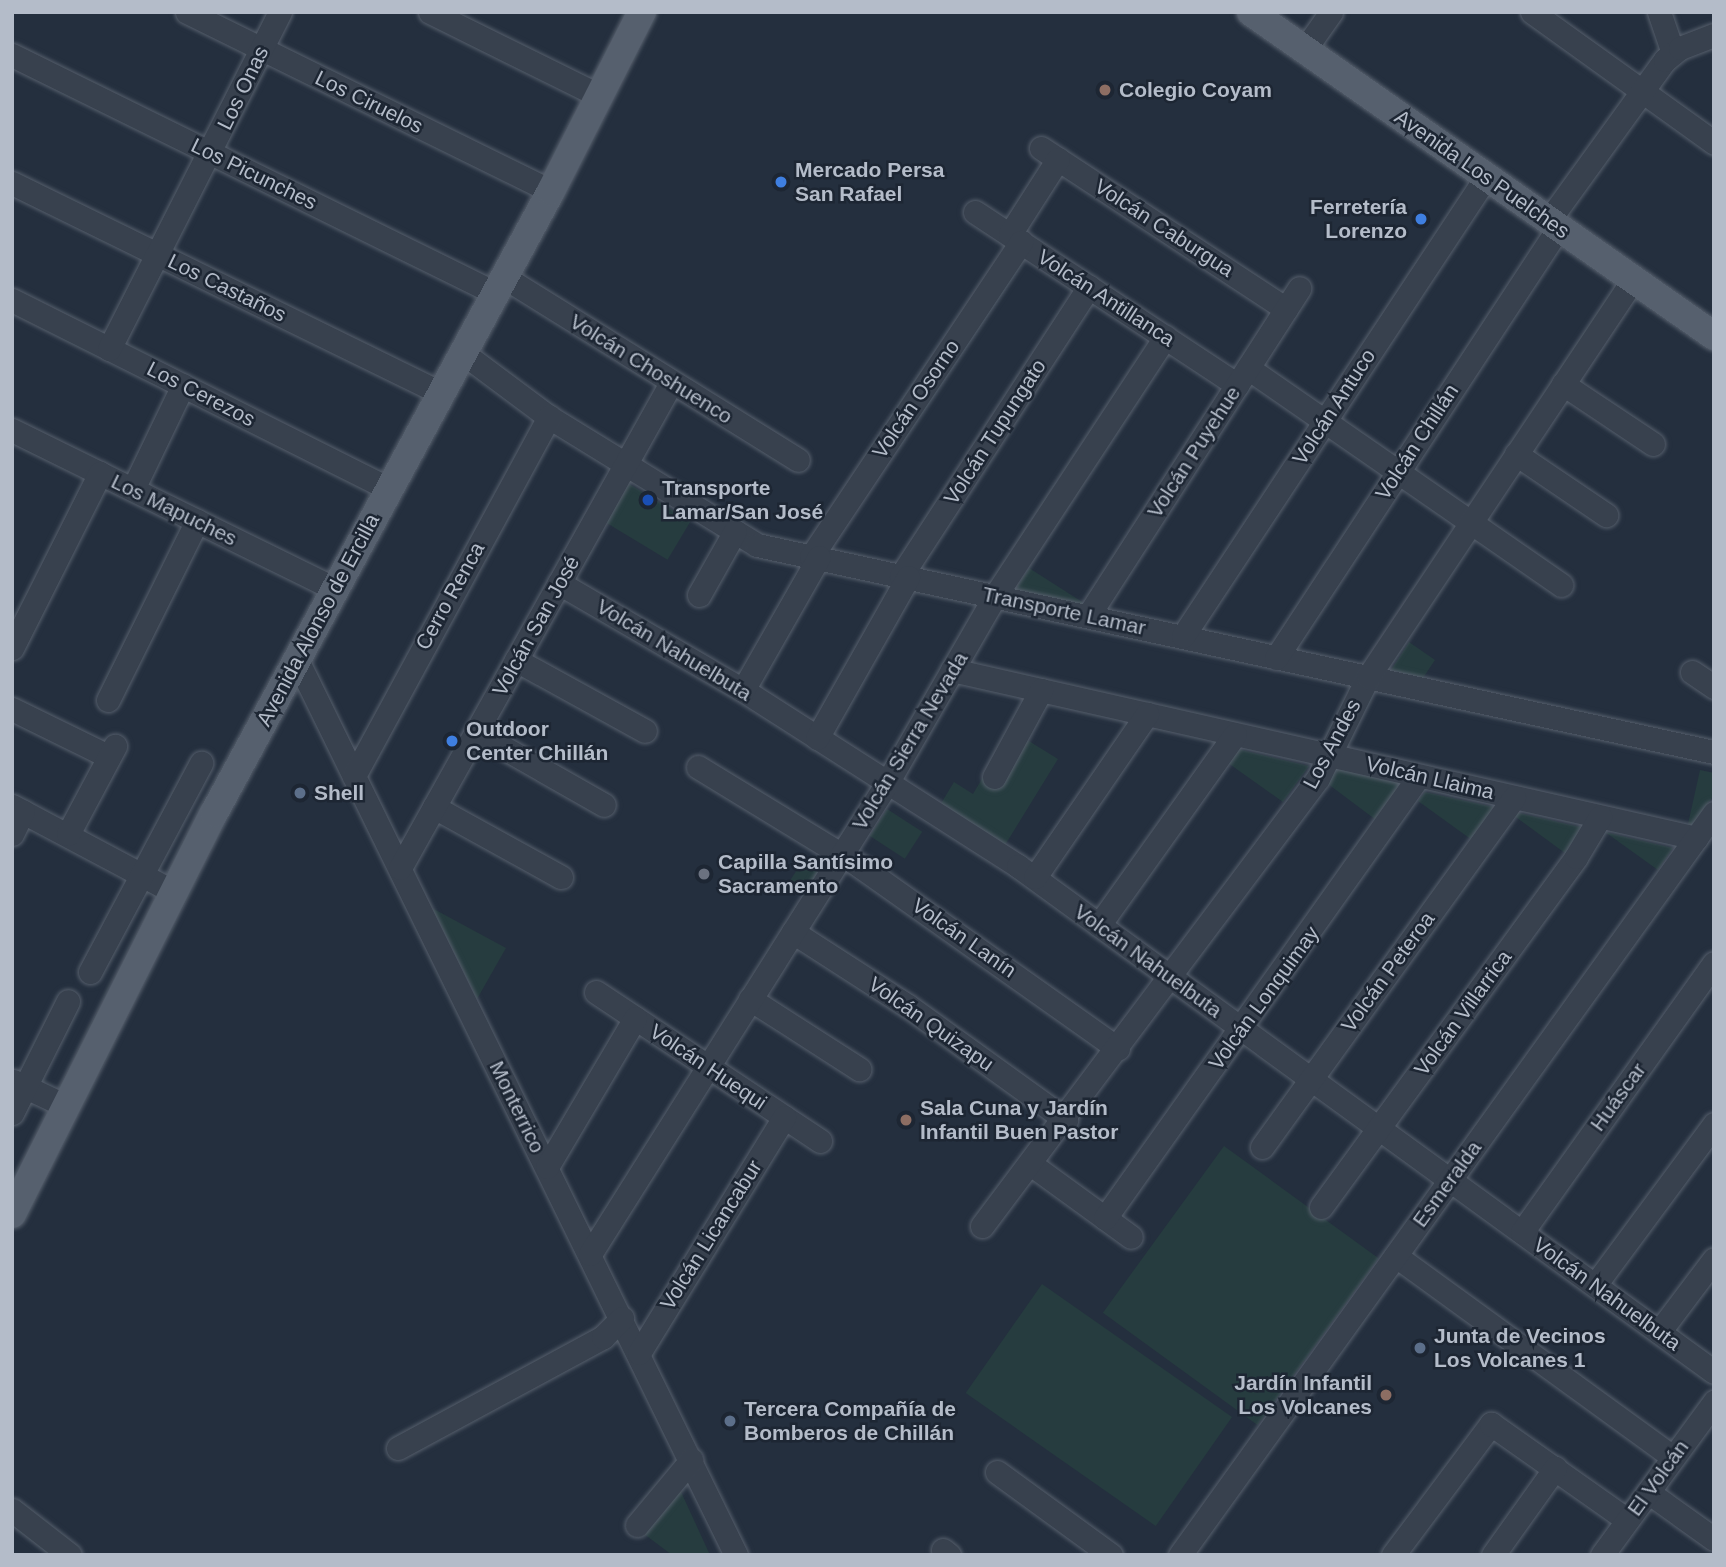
<!DOCTYPE html>
<meta charset="utf-8">
<style>
body{margin:0}
#map{position:relative;width:1726px;height:1567px;overflow:hidden;background:#242f3e;font-family:Arial,sans-serif}
div>[style]{position:absolute}
.green>*{inset:0;background:#263c3f;transform-origin:0 0}
.roads{filter:drop-shadow(0 0 2px #565f6c) drop-shadow(0 0 2px #565f6c)}
.minor>*{height:23px;margin:-11.5px;padding:0 11.5px;transform-origin:11.5px;border-radius:11.5px;background:#38414e}
.major>*{height:28px;margin:-14px;padding:0 14px;transform-origin:14px;border-radius:14px;background:#56606e}
.dots>*{width:19px;height:19px;translate:-50% -50%;box-sizing:border-box;border:4px solid #1d2633;border-radius:50%}
span{translate:-50% -50%;white-space:nowrap;text-align:center;line-height:1.15;-webkit-text-stroke:5px #1d2633;paint-order:stroke}
.street-label{font-size:21px;color:#b4bcc9}
.poi-label{font-size:21px;color:#b4bcc9;font-weight:700}
.left{translate:0 -50%;text-align:left}
.right{translate:-100% -50%;text-align:right}
.frame{position:absolute;inset:0;border:14px solid #b4bcc9;pointer-events:none}
</style>
<div id="map">
<div class="green">
<div style="left:629px;top:484px;width:72px;height:45px;rotate:31deg"></div>
<div style="clip-path:polygon(1029px 568px,1087px 605px,1012px 594px)"></div>
<div style="clip-path:polygon(1409px 642px,1435px 660px,1423px 678px,1391px 670px)"></div>
<div style="clip-path:polygon(1024px 738px,1058px 759px,1002px 850px,937px 810px,954px 782px,973px 794px,983px 777px)"></div>
<div style="clip-path:polygon(1238px 749px,1309px 766px,1283px 802px,1228px 763px)"></div>
<div style="clip-path:polygon(1327px 766px,1415px 784px,1384px 826px,1320px 778px)"></div>
<div style="clip-path:polygon(1700px 770px,1714px 773px,1714px 795px,1686px 833px)"></div>
<div style="clip-path:polygon(1425px 792px,1494px 807px,1472px 840px,1418px 801px)"></div>
<div style="left:887px;top:809px;width:42px;height:32px;rotate:33deg"></div>
<div style="clip-path:polygon(1515px 812px,1589px 829px,1569px 856px,1513px 815px)"></div>
<div style="clip-path:polygon(1605px 832px,1673px 848px,1658px 870px)"></div>
<div style="left:806px;top:856px;width:20px;height:35px;rotate:33deg"></div>
<div style="clip-path:polygon(432px 908px,506px 948px,477px 999px)"></div>
<div style="left:1224px;top:1146px;width:191px;height:206px;rotate:36deg"></div>
<div style="left:1042px;top:1284px;width:232px;height:133px;rotate:35deg"></div>
<div style="clip-path:polygon(676px 1481px,710px 1555px,672px 1555px,640px 1531px)"></div>
</div>
<div class="roads">
<div class="minor">
<div style="left:187px;top:12px;width:406px;rotate:26.2deg"></div>
<div style="left:430px;top:12px;width:187px;rotate:26.3deg"></div>
<div style="left:1532px;top:12px;width:224px;rotate:35.7deg"></div>
<div style="left:1659px;top:12px;width:43px;rotate:71.1deg"></div>
<div style="left:1305px;top:49px;width:45px;rotate:-54.9deg"></div>
<div style="left:12px;top:55px;width:538px;rotate:26.23deg"></div>
<div style="left:1041px;top:148px;width:293px;rotate:33.3deg"></div>
<div style="left:12px;top:183px;width:478px;rotate:26.1deg"></div>
<div style="left:975px;top:212px;width:314px;rotate:33.4deg"></div>
<div style="left:1549px;top:220px;width:198px;rotate:-54.1deg"></div>
<div style="left:1665px;top:60px;width:19px;rotate:-39deg"></div>
<div style="left:1680px;top:48px;width:36px;rotate:-21deg"></div>
<div style="left:1010px;top:234px;width:89px;rotate:-57.4deg"></div>
<div style="left:504px;top:277px;width:346px;rotate:31.9deg"></div>
<div style="left:12px;top:300px;width:422px;rotate:26.6deg"></div>
<div style="left:109px;top:349px;width:378px;rotate:-63.1deg"></div>
<div style="left:463px;top:353px;width:107px;rotate:36.7deg"></div>
<div style="left:549px;top:417px;width:244px;rotate:31.6deg"></div>
<div style="left:757px;top:545px;width:979px;rotate:12.21deg"></div>
<div style="left:1248px;top:368px;width:381px;rotate:34.7deg"></div>
<div style="left:1563px;top:384px;width:108px;rotate:33.7deg"></div>
<div style="left:12px;top:430px;width:360px;rotate:26.2deg"></div>
<div style="left:1516px;top:454px;width:109px;rotate:34.1deg"></div>
<div style="left:133px;top:489px;width:115px;rotate:-64.3deg"></div>
<div style="left:811px;top:557px;width:379px;rotate:-56.3deg"></div>
<div style="left:901px;top:576px;width:345px;rotate:-57deg"></div>
<div style="left:559px;top:583px;width:213px;rotate:30.2deg"></div>
<div style="left:743px;top:690px;width:326px;rotate:32.6deg"></div>
<div style="left:1018px;top:866px;width:860px;rotate:36.02deg"></div>
<div style="left:699px;top:595px;width:73px;rotate:-60.6deg"></div>
<div style="left:1088px;top:616px;width:390px;rotate:-57.2deg"></div>
<div style="left:1183px;top:636px;width:550px;rotate:-56.57deg"></div>
<div style="left:12px;top:648px;width:196px;rotate:-63.3deg"></div>
<div style="left:1276px;top:658px;width:516px;rotate:-56.71deg"></div>
<div style="left:297px;top:660px;width:997px;rotate:63.87deg"></div>
<div style="left:516px;top:660px;width:147px;rotate:28.8deg"></div>
<div style="left:952px;top:670px;width:763px;rotate:12.72deg"></div>
<div style="left:1692px;top:672px;width:27px;rotate:34deg"></div>
<div style="left:743px;top:690px;width:153px;rotate:-60.3deg"></div>
<div style="left:108px;top:700px;width:200px;rotate:-63.6deg"></div>
<div style="left:12px;top:709px;width:107px;rotate:26.1deg"></div>
<div style="left:476px;top:732px;width:147px;rotate:29.7deg"></div>
<div style="left:817px;top:738px;width:185px;rotate:-60.5deg"></div>
<div style="left:698px;top:767px;width:190px;rotate:31.4deg"></div>
<div style="left:860px;top:866px;width:316px;rotate:35.3deg"></div>
<div style="left:354px;top:776px;width:409px;rotate:-61.5deg"></div>
<div style="left:994px;top:777px;width:99px;rotate:-61.6deg"></div>
<div style="left:12px;top:806px;width:183px;rotate:28deg"></div>
<div style="left:434px;top:807px;width:145px;rotate:28.9deg"></div>
<div style="left:12px;top:834px;width:25px;rotate:-64deg"></div>
<div style="left:68px;top:834px;width:100px;rotate:-61.9deg"></div>
<div style="left:400px;top:868px;width:556px;rotate:-60.81deg"></div>
<div style="left:1035px;top:877px;width:198px;rotate:-55.5deg"></div>
<div style="left:1099px;top:925px;width:234px;rotate:-54.5deg"></div>
<div style="left:793px;top:932px;width:137px;rotate:32.8deg"></div>
<div style="left:908px;top:1006px;width:195px;rotate:35.8deg"></div>
<div style="left:90px;top:972px;width:237px;rotate:-62deg"></div>
<div style="left:596px;top:992px;width:269px;rotate:33.6deg"></div>
<div style="left:750px;top:999px;width:130px;rotate:32.7deg"></div>
<div style="left:13px;top:1081px;width:56px;rotate:25.2deg"></div>
<div style="left:12px;top:1113px;width:125px;rotate:-63.4deg"></div>
<div style="left:1262px;top:1147px;width:431px;rotate:-54.2deg"></div>
<div style="left:1032px;top:1165px;width:122px;rotate:36deg"></div>
<div style="left:547px;top:1167px;width:173px;rotate:-59.4deg"></div>
<div style="left:1321px;top:1207px;width:433px;rotate:-53.9deg"></div>
<div style="left:1576px;top:857px;width:47px;rotate:-59deg"></div>
<div style="left:1105px;top:1218px;width:542px;rotate:-54.61deg"></div>
<div style="left:982px;top:1226px;width:560px;rotate:-53.13deg"></div>
<div style="left:1318px;top:778px;width:113px;rotate:-63.7deg"></div>
<div style="left:1368px;top:677px;width:477px;rotate:-56.3deg"></div>
<div style="left:1522px;top:1232px;width:330px;rotate:-54.5deg"></div>
<div style="left:590px;top:1254px;width:557px;rotate:-57.77deg"></div>
<div style="left:887px;top:783px;width:216px;rotate:-60deg"></div>
<div style="left:995px;top:596px;width:310px;rotate:-56.7deg"></div>
<div style="left:1396px;top:1256px;width:342px;rotate:36deg"></div>
<div style="left:1595px;top:1285px;width:200px;rotate:-53.5deg"></div>
<div style="left:1659px;top:1332px;width:91px;rotate:-53deg"></div>
<div style="left:639px;top:1353px;width:277px;rotate:-58.4deg"></div>
<div style="left:398px;top:1448px;width:233px;rotate:-28.4deg"></div>
<div style="left:603px;top:1337px;width:27px;rotate:-45deg"></div>
<div style="left:997px;top:1472px;width:141px;rotate:36.1deg"></div>
<div style="left:1648px;top:1492px;width:81px;rotate:35.5deg"></div>
<div style="left:12px;top:1510px;width:73px;rotate:37.8deg"></div>
<div style="left:637px;top:1525px;width:85px;rotate:-50.3deg"></div>
<div style="left:943px;top:1550px;width:8px;rotate:40deg"></div>
<div style="left:1180px;top:1555px;width:914px;rotate:-54.26deg"></div>
<div style="left:1393px;top:1555px;width:164px;rotate:-53.2deg"></div>
<div style="left:1491px;top:1424px;width:166px;rotate:35.2deg"></div>
<div style="left:1493px;top:1555px;width:107px;rotate:-54.5deg"></div>
<div style="left:1602px;top:1555px;width:190px;rotate:-53.8deg"></div>
</div>
<div class="major">
<div style="left:1251px;top:12px;width:565px;rotate:34.98deg"></div>
<div style="left:12px;top:1214px;width:449px;rotate:-63.3deg"></div>
<div style="left:214px;top:813px;width:707px;rotate:-61.55deg"></div>
<div style="left:551px;top:191px;width:201px;rotate:-63.1deg"></div>
</div>
</div>
<div class="dots">
<div style="left:1105px;top:90px;background:#8d6e63"></div>
<div style="left:781px;top:182px;background:#3f7fe0"></div>
<div style="left:1421px;top:219px;background:#3f7fe0"></div>
<div style="left:648px;top:500px;background:#1a4fb4"></div>
<div style="left:452px;top:741px;background:#3f7fe0"></div>
<div style="left:300px;top:793px;background:#5c6f8a"></div>
<div style="left:704px;top:874px;background:#6b7280"></div>
<div style="left:906px;top:1120px;background:#8d6e63"></div>
<div style="left:1420px;top:1348px;background:#5c6f8a"></div>
<div style="left:1386px;top:1395px;background:#8d6e63"></div>
<div style="left:730px;top:1421px;background:#5c6f8a"></div>
</div>
<div class="street-label">
<span style="left:243px;top:88px;rotate:-64deg">Los Onas</span>
<span style="left:369px;top:102px;rotate:26deg">Los Ciruelos</span>
<span style="left:254px;top:174px;rotate:26deg">Los Picunches</span>
<span style="left:1482px;top:174px;rotate:35deg">Avenida Los Puelches</span>
<span style="left:1164px;top:228px;rotate:33deg">Volcán Caburgua</span>
<span style="left:227px;top:288px;rotate:26deg">Los Castaños</span>
<span style="left:1106px;top:298px;rotate:33deg">Volcán Antillanca</span>
<span style="left:651px;top:369px;rotate:32deg">Volcán Choshuenco</span>
<span style="left:201px;top:394px;rotate:27deg">Los Cerezos</span>
<span style="left:916px;top:399px;rotate:-56deg">Volcán Osorno</span>
<span style="left:1334px;top:407px;rotate:-57deg">Volcán Antuco</span>
<span style="left:995px;top:432px;rotate:-57deg">Volcán Tupungato</span>
<span style="left:1417px;top:442px;rotate:-57deg">Volcán Chillán</span>
<span style="left:1194px;top:452px;rotate:-57deg">Volcán Puyehue</span>
<span style="left:174px;top:510px;rotate:26deg">Los Mapuches</span>
<span style="left:450px;top:596px;rotate:-61deg">Cerro Renca</span>
<span style="left:1064px;top:611px;rotate:12deg">Transporte Lamar</span>
<span style="left:318px;top:620px;rotate:-62deg">Avenida Alonso de Ercilla</span>
<span style="left:536px;top:626px;rotate:-61deg">Volcán San José</span>
<span style="left:674px;top:650px;rotate:31deg">Volcán Nahuelbuta</span>
<span style="left:910px;top:741px;rotate:-59deg">Volcán Sierra Nevada</span>
<span style="left:1332px;top:744px;rotate:-62deg">Los Andes</span>
<span style="left:1430px;top:778px;rotate:13deg">Volcán Llaima</span>
<span style="left:964px;top:938px;rotate:35deg">Volcán Lanín</span>
<span style="left:1148px;top:961px;rotate:36deg">Volcán Nahuelbuta</span>
<span style="left:1388px;top:972px;rotate:-54deg">Volcán Peteroa</span>
<span style="left:1264px;top:998px;rotate:-54deg">Volcán Lonquimay</span>
<span style="left:1463px;top:1013px;rotate:-54deg">Volcán Villarrica</span>
<span style="left:931px;top:1024px;rotate:35deg">Volcán Quizapu</span>
<span style="left:708px;top:1067px;rotate:34deg">Volcán Huequi</span>
<span style="left:1618px;top:1097px;rotate:-54deg">Huáscar</span>
<span style="left:517px;top:1107px;rotate:64deg">Monterrico</span>
<span style="left:1447px;top:1184px;rotate:-54deg">Esmeralda</span>
<span style="left:711px;top:1235px;rotate:-58deg">Volcán Licancabur</span>
<span style="left:1607px;top:1294px;rotate:36deg">Volcán Nahuelbuta</span>
<span style="left:1658px;top:1478px;rotate:-54deg">El Volcán</span>
</div>
<div class="poi-label">
<span class="left" style="left:1119px;top:90px">Colegio Coyam</span>
<span class="left" style="left:795px;top:182px">Mercado Persa<br>San Rafael</span>
<span class="right" style="left:1407px;top:219px">Ferretería<br>Lorenzo</span>
<span class="left" style="left:662px;top:500px">Transporte<br>Lamar/San José</span>
<span class="left" style="left:466px;top:741px">Outdoor<br>Center Chillán</span>
<span class="left" style="left:314px;top:793px">Shell</span>
<span class="left" style="left:718px;top:874px">Capilla Santísimo<br>Sacramento</span>
<span class="left" style="left:920px;top:1120px">Sala Cuna y Jardín<br>Infantil Buen Pastor</span>
<span class="left" style="left:1434px;top:1348px">Junta de Vecinos<br>Los Volcanes 1</span>
<span class="right" style="left:1372px;top:1395px">Jardín Infantil<br>Los Volcanes</span>
<span class="left" style="left:744px;top:1421px">Tercera Compañía de<br>Bomberos de Chillán</span>
</div>
<div class="frame"></div>
</div>
